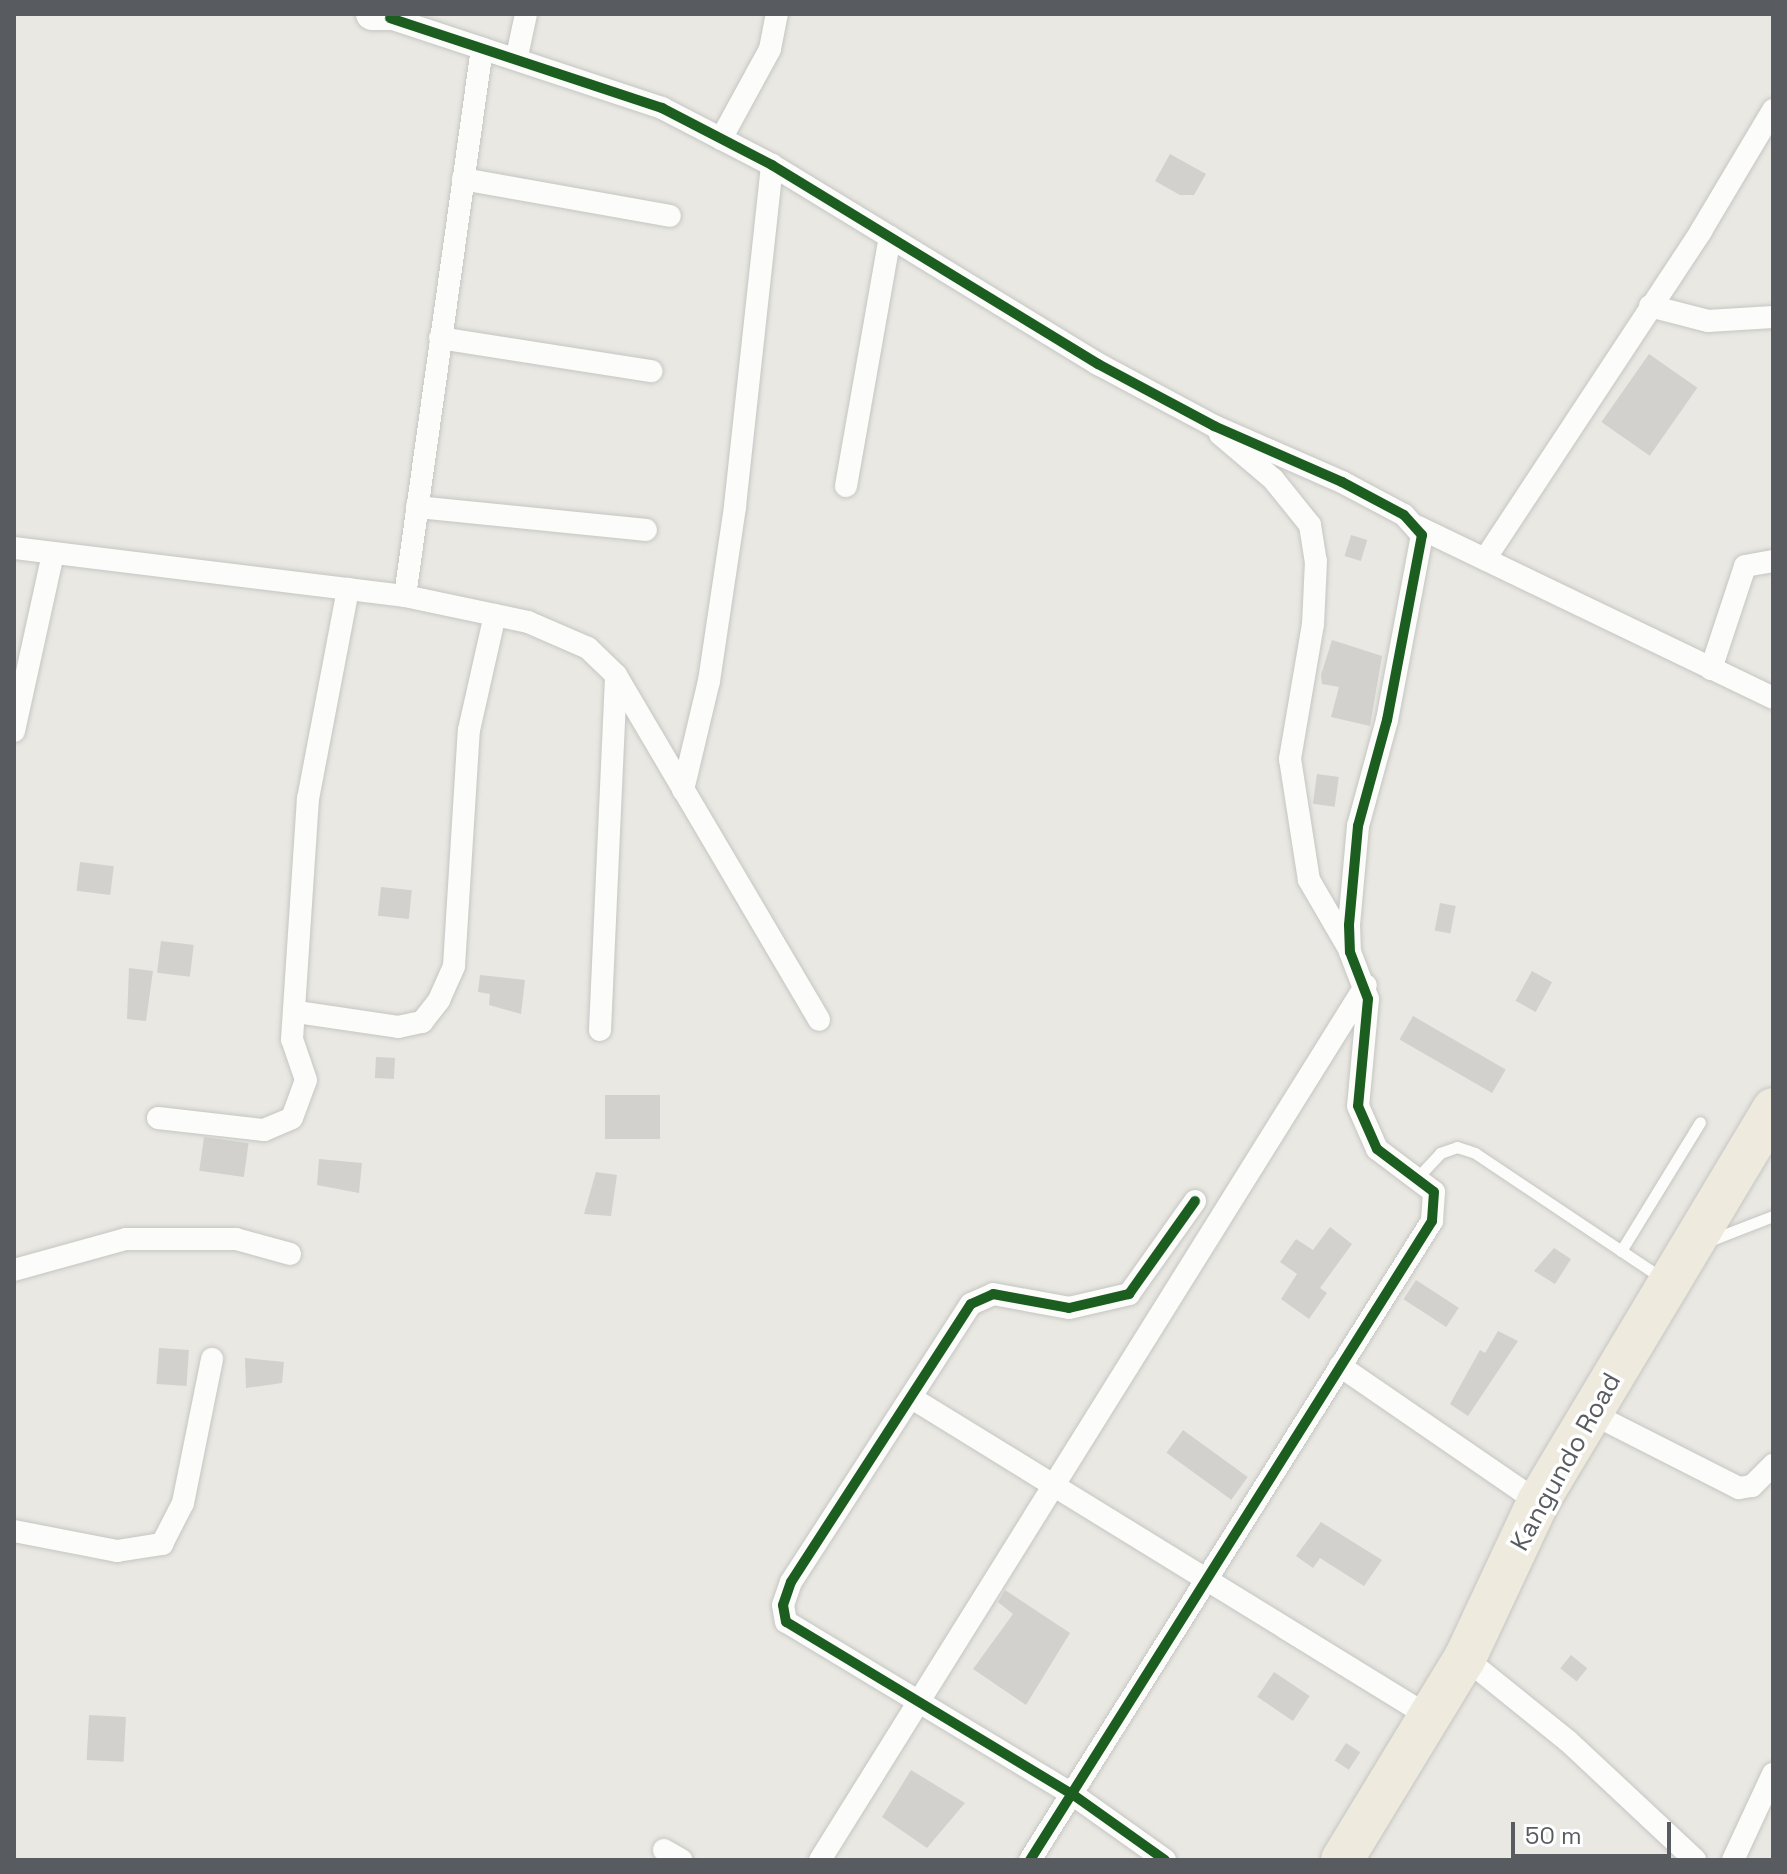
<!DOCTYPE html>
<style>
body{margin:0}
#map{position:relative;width:1787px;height:1874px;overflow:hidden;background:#e9e8e2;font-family:"Space Grotesk",sans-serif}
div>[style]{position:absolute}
.building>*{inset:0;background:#d2d1cd;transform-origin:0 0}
.roads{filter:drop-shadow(0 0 2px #c5c5c3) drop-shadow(0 0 2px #c5c5c3)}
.lane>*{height:11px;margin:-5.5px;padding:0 5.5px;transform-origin:5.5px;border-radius:5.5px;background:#fcfcfb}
.street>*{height:22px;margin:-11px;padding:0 11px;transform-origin:11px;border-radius:11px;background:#fcfcfb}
.secondary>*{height:32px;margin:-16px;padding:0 16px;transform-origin:16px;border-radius:16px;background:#fcfcfb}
.highway>*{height:42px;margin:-21px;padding:0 21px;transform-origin:21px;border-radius:21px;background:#eeeade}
.cycleway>*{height:10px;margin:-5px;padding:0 5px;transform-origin:5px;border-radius:5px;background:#1b5e20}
span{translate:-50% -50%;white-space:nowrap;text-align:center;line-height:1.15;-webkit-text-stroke:7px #fff;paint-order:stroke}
.street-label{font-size:26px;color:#585c61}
.frame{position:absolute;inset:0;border:16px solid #585c61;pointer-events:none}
.scale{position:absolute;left:1511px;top:1822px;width:160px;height:36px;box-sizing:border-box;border:4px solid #585c61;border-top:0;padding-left:10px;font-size:24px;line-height:28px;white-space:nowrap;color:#585c61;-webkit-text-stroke:6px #fff;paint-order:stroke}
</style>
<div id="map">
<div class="building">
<div style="clip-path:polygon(1170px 154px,1206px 174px,1194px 195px,1180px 195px,1155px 181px)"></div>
<div style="left:1649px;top:354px;width:59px;height:83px;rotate:35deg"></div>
<div style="left:1351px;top:535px;width:17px;height:22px;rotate:17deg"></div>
<div style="clip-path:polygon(1332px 640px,1382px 656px,1370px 726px,1331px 717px,1339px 687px,1322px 684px,1321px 675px)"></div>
<div style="left:1317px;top:774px;width:22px;height:30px;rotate:8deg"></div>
<div style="left:80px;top:862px;width:34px;height:29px;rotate:7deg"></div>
<div style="left:381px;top:887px;width:31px;height:29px;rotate:6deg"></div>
<div style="left:1440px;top:903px;width:16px;height:28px;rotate:11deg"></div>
<div style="left:161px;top:941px;width:33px;height:32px;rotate:7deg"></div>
<div style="clip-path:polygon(129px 968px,153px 971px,146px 1021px,127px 1019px)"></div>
<div style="left:1532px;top:971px;width:23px;height:34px;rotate:29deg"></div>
<div style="clip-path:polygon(480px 975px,525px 980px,521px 1014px,489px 1005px,490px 994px,478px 992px)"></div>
<div style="left:1413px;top:1016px;width:107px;height:27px;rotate:30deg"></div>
<div style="left:376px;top:1057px;width:19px;height:21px;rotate:3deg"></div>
<div style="left:605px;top:1095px;width:55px;height:44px"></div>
<div style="left:204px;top:1137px;width:45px;height:34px;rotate:8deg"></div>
<div style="clip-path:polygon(319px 1159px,362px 1163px,359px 1193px,317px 1185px)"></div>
<div style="clip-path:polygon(596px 1172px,617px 1175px,611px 1216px,584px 1214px)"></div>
<div style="clip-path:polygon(1330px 1227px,1352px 1244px,1320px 1288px,1327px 1293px,1309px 1319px,1281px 1299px,1297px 1274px,1280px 1262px,1296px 1239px,1313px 1250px)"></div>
<div style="clip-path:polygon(1554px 1248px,1571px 1259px,1555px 1284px,1534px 1271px)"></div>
<div style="left:1416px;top:1280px;width:51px;height:23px;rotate:33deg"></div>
<div style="clip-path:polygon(1498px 1331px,1518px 1341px,1468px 1416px,1450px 1404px,1480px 1350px,1485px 1353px)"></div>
<div style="left:159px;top:1348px;width:30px;height:36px;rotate:4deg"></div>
<div style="clip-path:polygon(245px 1358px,284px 1362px,282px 1383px,246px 1388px)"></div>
<div style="left:1183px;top:1430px;width:80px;height:28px;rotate:36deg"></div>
<div style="clip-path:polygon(1321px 1522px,1382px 1560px,1364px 1586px,1320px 1558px,1313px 1568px,1296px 1556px)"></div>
<div style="clip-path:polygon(1005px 1590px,1070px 1633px,1026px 1705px,973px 1669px,1013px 1614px,998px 1602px)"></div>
<div style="left:1571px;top:1655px;width:21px;height:17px;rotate:39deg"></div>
<div style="left:1274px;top:1672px;width:43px;height:30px;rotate:34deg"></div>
<div style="left:89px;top:1715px;width:37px;height:45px;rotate:3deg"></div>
<div style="left:1346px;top:1743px;width:17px;height:21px;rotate:33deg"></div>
<div style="clip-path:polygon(911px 1770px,965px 1803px,927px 1848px,882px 1817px)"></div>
</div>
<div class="roads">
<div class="lane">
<div style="left:1417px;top:1178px;width:34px;rotate:-47deg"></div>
<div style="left:1440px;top:1153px;width:18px;rotate:-19deg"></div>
<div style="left:1457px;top:1147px;width:19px;rotate:18deg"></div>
<div style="left:1475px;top:1153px;width:225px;rotate:33.8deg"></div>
<div style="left:1711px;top:1240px;width:66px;rotate:-21.2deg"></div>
<div style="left:1621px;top:1251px;width:151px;rotate:-58.5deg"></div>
</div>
<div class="street">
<div style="left:390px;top:18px;width:287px;rotate:18.3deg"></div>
<div style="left:662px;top:108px;width:124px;rotate:27.4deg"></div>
<div style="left:772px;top:165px;width:382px;rotate:31.4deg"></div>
<div style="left:1098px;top:364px;width:132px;rotate:28.1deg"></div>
<div style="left:1214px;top:426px;width:140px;rotate:23.6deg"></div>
<div style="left:1342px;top:482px;width:70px;rotate:28deg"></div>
<div style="left:1404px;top:515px;width:27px;rotate:48deg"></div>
<div style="left:1422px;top:535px;width:188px;rotate:100.7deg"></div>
<div style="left:1387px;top:720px;width:110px;rotate:105.3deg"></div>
<div style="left:1358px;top:826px;width:99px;rotate:95.2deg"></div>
<div style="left:1349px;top:925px;width:27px;rotate:88deg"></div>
<div style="left:1350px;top:952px;width:50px;rotate:69deg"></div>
<div style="left:1368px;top:999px;width:107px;rotate:95.3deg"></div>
<div style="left:1358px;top:1106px;width:47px;rotate:66.2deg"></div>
<div style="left:1377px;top:1149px;width:71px;rotate:37deg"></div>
<div style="left:1434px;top:1192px;width:29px;rotate:94deg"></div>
<div style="left:1432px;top:1221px;width:755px;rotate:122.17deg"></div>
<div style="left:517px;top:56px;width:43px;rotate:-77.9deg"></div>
<div style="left:721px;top:139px;width:102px;rotate:-61.4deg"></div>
<div style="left:770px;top:49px;width:36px;rotate:-79deg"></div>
<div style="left:463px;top:179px;width:210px;rotate:10.1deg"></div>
<div style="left:1650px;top:306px;width:60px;rotate:14.5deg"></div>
<div style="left:1708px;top:321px;width:65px;rotate:-3.5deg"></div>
<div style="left:440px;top:338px;width:214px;rotate:8.9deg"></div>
<div style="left:1220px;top:434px;width:70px;rotate:40.3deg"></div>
<div style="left:1273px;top:479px;width:59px;rotate:51.2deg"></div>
<div style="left:1310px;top:525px;width:36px;rotate:81deg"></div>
<div style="left:1316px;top:561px;width:63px;rotate:92.7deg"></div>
<div style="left:1313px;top:624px;width:137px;rotate:99.7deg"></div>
<div style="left:1290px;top:759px;width:122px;rotate:81.1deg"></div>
<div style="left:1309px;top:880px;width:78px;rotate:59.8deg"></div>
<div style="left:846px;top:486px;width:253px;rotate:-80deg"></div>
<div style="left:417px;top:507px;width:230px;rotate:5.7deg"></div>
<div style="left:1418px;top:527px;width:394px;rotate:25.7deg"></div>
<div style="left:14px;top:548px;width:394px;rotate:7deg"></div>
<div style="left:405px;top:596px;width:126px;rotate:11.9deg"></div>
<div style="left:528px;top:622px;width:65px;rotate:23.4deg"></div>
<div style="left:588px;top:648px;width:39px;rotate:44deg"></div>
<div style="left:616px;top:675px;width:400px;rotate:59.5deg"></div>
<div style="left:1485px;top:559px;width:393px;rotate:-56.6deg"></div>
<div style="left:1701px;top:231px;width:141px;rotate:-59.2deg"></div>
<div style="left:405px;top:596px;width:553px;rotate:-82deg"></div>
<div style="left:1711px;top:669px;width:108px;rotate:-71.7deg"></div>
<div style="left:1745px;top:566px;width:28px;rotate:-10deg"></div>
<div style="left:14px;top:731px;width:182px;rotate:-77.6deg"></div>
<div style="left:683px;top:790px;width:112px;rotate:-76.6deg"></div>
<div style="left:709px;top:681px;width:177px;rotate:-81.5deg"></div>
<div style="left:735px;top:506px;width:343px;rotate:-83.8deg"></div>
<div style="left:297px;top:1012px;width:102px;rotate:8.4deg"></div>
<div style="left:398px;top:1027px;width:25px;rotate:-12deg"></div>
<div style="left:422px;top:1022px;width:28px;rotate:-52deg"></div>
<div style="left:439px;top:1000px;width:37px;rotate:-66deg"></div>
<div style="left:454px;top:966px;width:236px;rotate:-86.4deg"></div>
<div style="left:469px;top:730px;width:118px;rotate:-77.3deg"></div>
<div style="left:600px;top:1030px;width:355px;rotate:-87.4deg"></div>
<div style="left:158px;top:1118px;width:107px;rotate:6.5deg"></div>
<div style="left:264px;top:1130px;width:30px;rotate:-23deg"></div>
<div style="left:292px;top:1118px;width:40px;rotate:-69.8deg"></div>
<div style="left:306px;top:1080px;width:43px;rotate:-108.9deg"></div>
<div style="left:292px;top:1039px;width:241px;rotate:-86.2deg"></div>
<div style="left:308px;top:799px;width:214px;rotate:-79.2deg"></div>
<div style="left:14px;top:1270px;width:116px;rotate:-15.5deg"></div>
<div style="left:126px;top:1239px;width:110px"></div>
<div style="left:236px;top:1239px;width:56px;rotate:15.5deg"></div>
<div style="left:1340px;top:1366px;width:240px;rotate:34.5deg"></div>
<div style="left:915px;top:1400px;width:603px;rotate:31.63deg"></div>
<div style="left:1591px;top:1413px;width:166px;rotate:26.9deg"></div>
<div style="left:1739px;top:1488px;width:13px;rotate:-9deg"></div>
<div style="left:1752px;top:1486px;width:30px;rotate:-45deg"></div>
<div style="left:14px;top:1531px;width:105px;rotate:11deg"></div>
<div style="left:117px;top:1551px;width:46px;rotate:-8.8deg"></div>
<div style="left:162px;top:1544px;width:46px;rotate:-62.9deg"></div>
<div style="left:183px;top:1503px;width:147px;rotate:-78.6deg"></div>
<div style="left:1465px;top:1658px;width:132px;rotate:38.9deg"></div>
<div style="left:1568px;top:1741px;width:174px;rotate:43.1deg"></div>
<div style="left:664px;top:1850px;width:20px;rotate:30deg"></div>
<div style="left:820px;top:1860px;width:1031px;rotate:-58.04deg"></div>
<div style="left:1165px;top:1860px;width:110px;rotate:-144.6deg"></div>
<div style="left:1075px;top:1796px;width:337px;rotate:-148.9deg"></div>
<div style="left:786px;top:1622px;width:17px;rotate:-100deg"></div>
<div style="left:783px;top:1605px;width:24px;rotate:-71deg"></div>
<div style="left:791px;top:1582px;width:331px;rotate:-57.1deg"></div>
<div style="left:971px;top:1304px;width:24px;rotate:-24deg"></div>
<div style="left:993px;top:1294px;width:77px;rotate:10.4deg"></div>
<div style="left:1069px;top:1308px;width:62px;rotate:-13.1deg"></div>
<div style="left:1129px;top:1294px;width:114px;rotate:-54.6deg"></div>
<div style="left:1733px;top:1860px;width:95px;rotate:-65.1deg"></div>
</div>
<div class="secondary">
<div style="left:372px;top:14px;width:19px"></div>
</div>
<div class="highway">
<div style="left:1342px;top:1860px;width:237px;rotate:-58.7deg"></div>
<div style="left:1465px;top:1658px;width:172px;rotate:-64.9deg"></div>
<div style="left:1538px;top:1502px;width:458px;rotate:-59.1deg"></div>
</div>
</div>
<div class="cycleway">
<div style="left:390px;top:18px;width:287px;rotate:18.3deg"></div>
<div style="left:662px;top:108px;width:124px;rotate:27.4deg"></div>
<div style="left:772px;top:165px;width:382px;rotate:31.4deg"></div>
<div style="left:1098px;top:364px;width:132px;rotate:28.1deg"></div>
<div style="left:1214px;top:426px;width:140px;rotate:23.6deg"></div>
<div style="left:1342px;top:482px;width:70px;rotate:28deg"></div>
<div style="left:1404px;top:515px;width:27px;rotate:48deg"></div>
<div style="left:1422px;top:535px;width:188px;rotate:100.7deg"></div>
<div style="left:1387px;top:720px;width:110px;rotate:105.3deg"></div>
<div style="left:1358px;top:826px;width:99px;rotate:95.2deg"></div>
<div style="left:1349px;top:925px;width:27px;rotate:88deg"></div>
<div style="left:1350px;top:952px;width:50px;rotate:69deg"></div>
<div style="left:1368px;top:999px;width:107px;rotate:95.3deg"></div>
<div style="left:1358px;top:1106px;width:47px;rotate:66.2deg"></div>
<div style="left:1377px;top:1149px;width:71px;rotate:37deg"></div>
<div style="left:1434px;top:1192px;width:29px;rotate:94deg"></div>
<div style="left:1432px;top:1221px;width:755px;rotate:122.17deg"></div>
<div style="left:1165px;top:1860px;width:110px;rotate:-144.6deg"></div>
<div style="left:1075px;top:1796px;width:337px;rotate:-148.9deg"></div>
<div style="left:786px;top:1622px;width:17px;rotate:-100deg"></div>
<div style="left:783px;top:1605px;width:24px;rotate:-71deg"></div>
<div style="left:791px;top:1582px;width:331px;rotate:-57.1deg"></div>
<div style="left:971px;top:1304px;width:24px;rotate:-24deg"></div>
<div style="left:993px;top:1294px;width:77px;rotate:10.4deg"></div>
<div style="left:1069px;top:1308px;width:62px;rotate:-13.1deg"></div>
<div style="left:1129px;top:1294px;width:114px;rotate:-54.6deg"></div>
</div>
<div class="street-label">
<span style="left:1566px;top:1462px;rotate:-61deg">Kangundo Road</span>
</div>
<div class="frame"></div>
<div class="scale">50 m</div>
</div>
